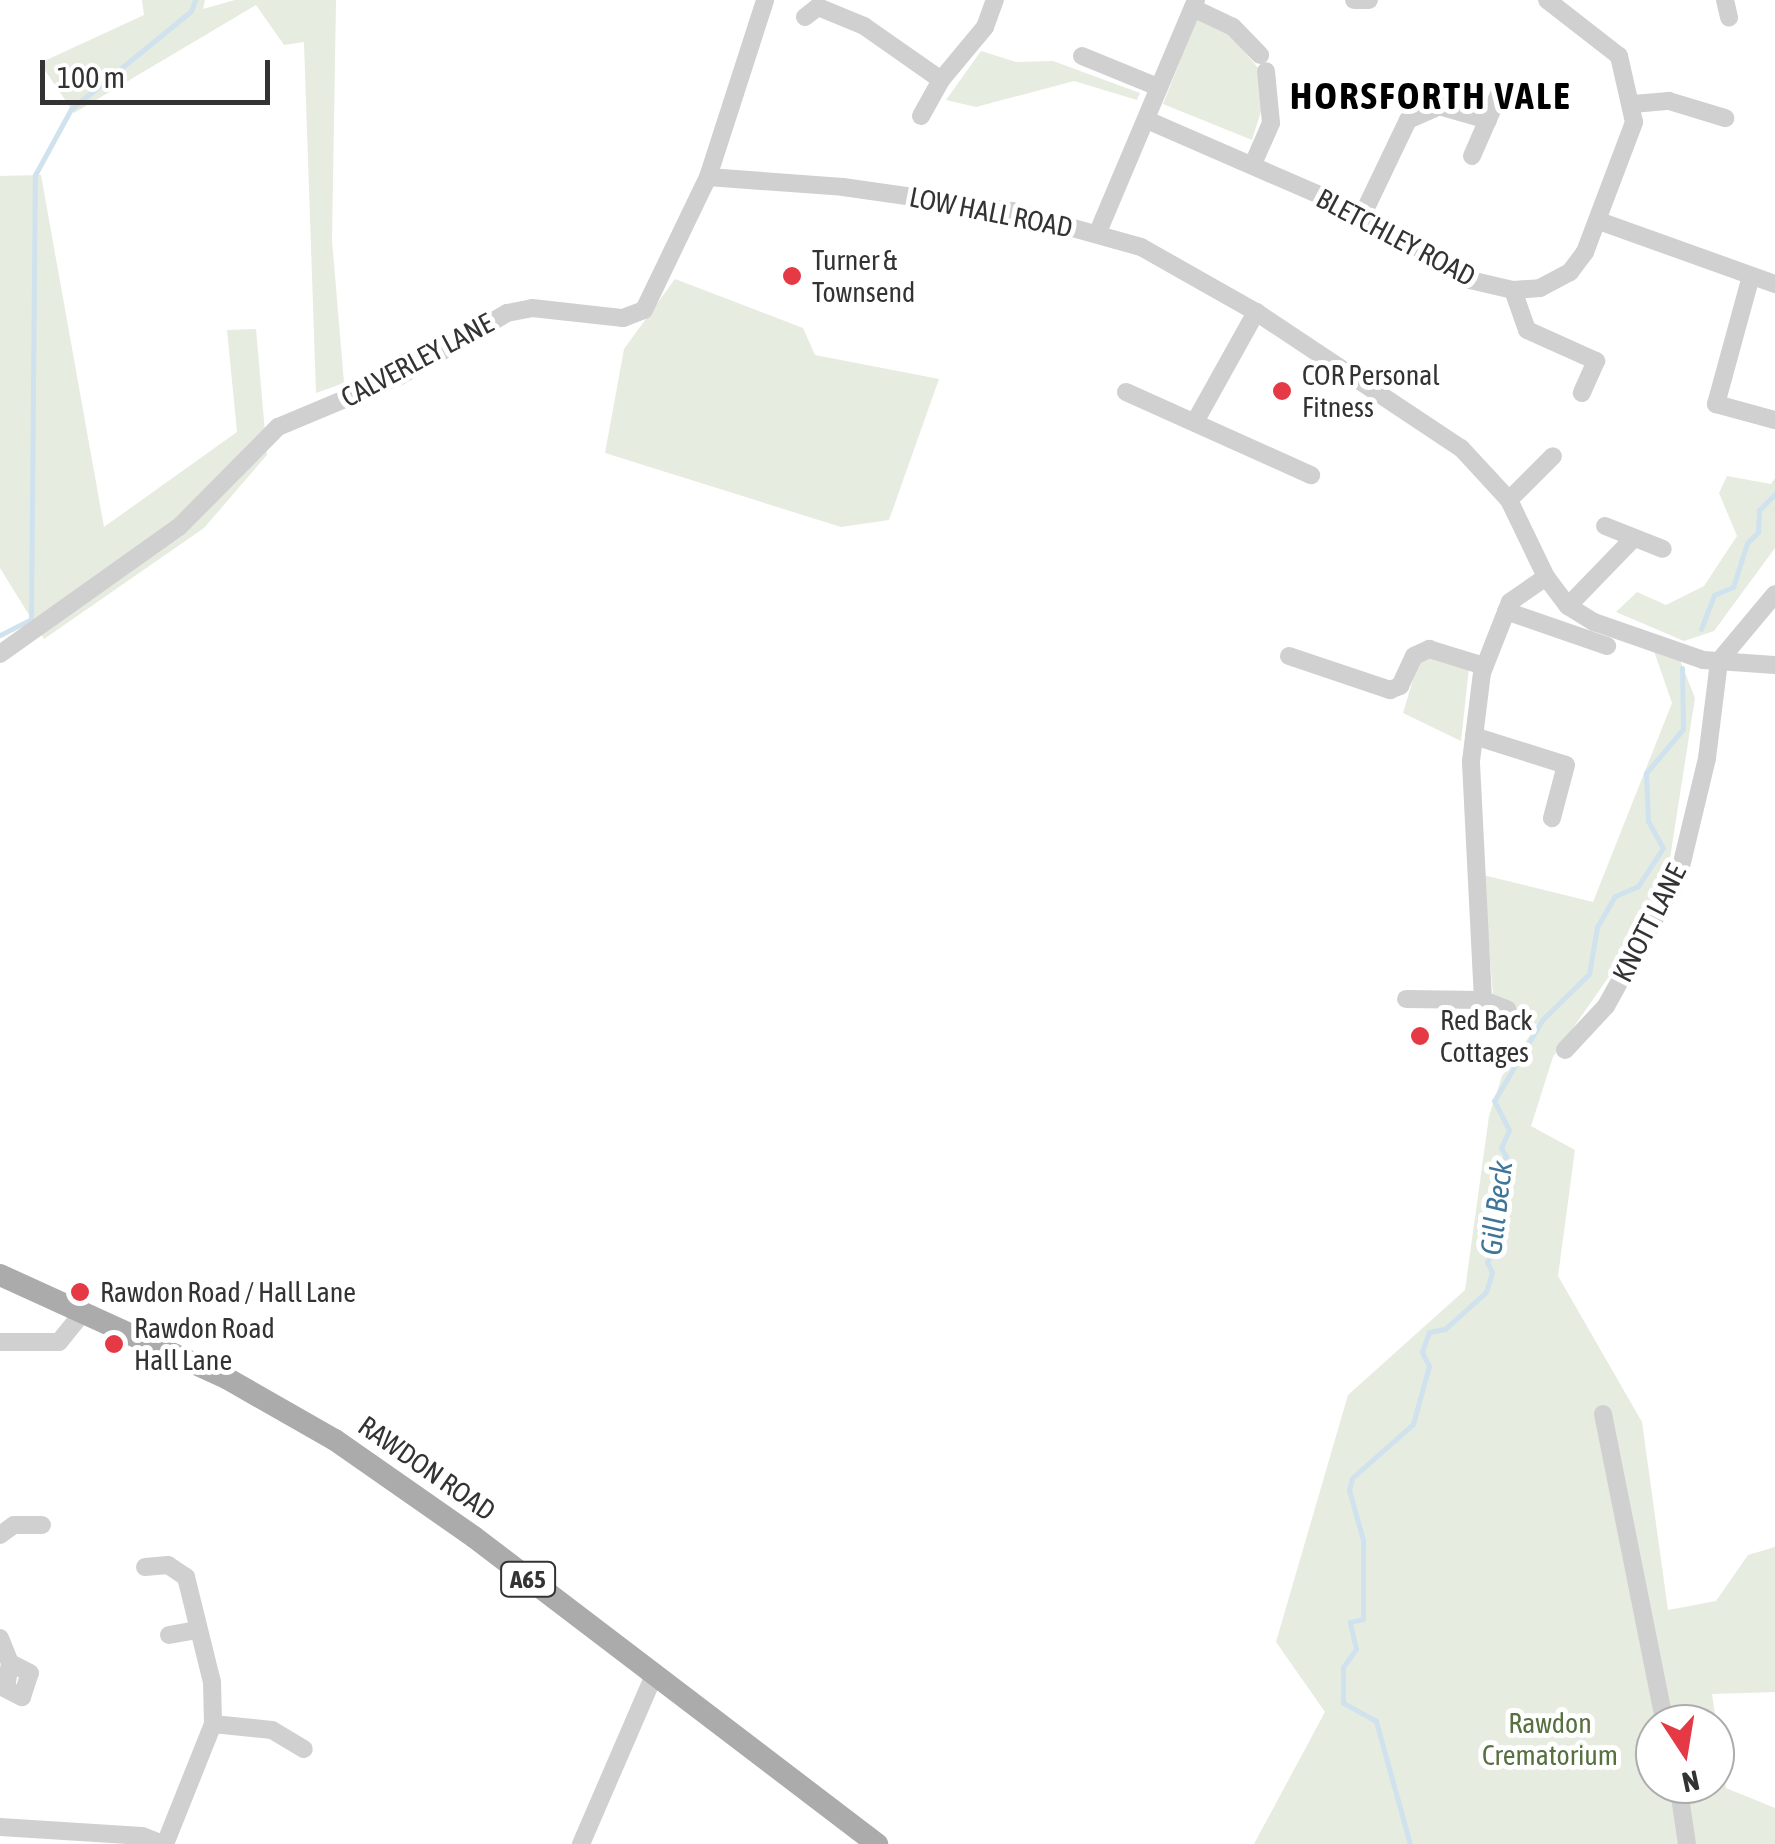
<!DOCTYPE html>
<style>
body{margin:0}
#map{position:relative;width:1775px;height:1844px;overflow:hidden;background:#fff;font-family:"Asap Condensed",sans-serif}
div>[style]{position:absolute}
.green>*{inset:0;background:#e6ecdf}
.stream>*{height:5px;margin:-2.5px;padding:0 2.5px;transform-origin:2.5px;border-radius:2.5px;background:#cfe2ee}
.minor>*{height:18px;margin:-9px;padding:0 9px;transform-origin:9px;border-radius:9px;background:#d0d0d0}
.major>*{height:22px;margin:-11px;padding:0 11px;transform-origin:11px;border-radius:11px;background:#ababab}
.dots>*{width:28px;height:28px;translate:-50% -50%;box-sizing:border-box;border:5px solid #fff;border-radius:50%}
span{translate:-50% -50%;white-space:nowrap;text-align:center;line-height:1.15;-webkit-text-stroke:10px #fff;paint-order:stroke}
.shield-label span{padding:2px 8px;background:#fff;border:2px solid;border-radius:8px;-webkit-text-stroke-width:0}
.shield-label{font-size:25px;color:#333;font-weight:700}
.street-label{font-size:28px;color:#333}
.poi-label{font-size:28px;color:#333}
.left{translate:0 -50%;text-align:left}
.park-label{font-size:28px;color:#56703f}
.water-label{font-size:30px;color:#3f7597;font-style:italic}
.district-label{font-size:38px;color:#000;font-weight:700;letter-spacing:2.5px}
.north{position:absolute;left:1635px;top:1704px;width:100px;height:100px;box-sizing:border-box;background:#fff;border:2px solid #adadad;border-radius:50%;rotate:168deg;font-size:28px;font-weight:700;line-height:40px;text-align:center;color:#333}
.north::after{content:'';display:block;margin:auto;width:35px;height:45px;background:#e63946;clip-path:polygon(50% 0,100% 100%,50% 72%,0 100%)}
.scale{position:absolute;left:40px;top:60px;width:230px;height:45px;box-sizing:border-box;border:5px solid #333;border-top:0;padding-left:12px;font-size:30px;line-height:35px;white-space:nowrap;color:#333;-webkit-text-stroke:8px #fff;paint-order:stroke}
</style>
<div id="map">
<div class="green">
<div style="clip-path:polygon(142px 0,205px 0,203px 9px,235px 0,336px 0,332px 240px,344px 383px,316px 393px,304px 42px,284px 45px,256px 5px,74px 113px,40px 63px,144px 15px)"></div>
<div style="clip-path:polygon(1198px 16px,1221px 24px,1259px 69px,1263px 105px,1252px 140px,1163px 104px)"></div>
<div style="clip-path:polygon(981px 51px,1016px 62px,1053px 61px,1140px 93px,1137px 100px,1074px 81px,976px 107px,946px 100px)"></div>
<div style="clip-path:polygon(41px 175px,104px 527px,237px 432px,227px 330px,256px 329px,267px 455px,204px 528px,44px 639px,0 568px,0 176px)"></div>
<div style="clip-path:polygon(675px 279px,803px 328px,815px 355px,939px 379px,889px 520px,841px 527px,605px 453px,624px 349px)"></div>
<div style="clip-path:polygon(1727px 476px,1771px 484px,1775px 478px,1775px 548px,1714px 631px,1684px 641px,1616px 612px,1637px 592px,1666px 605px,1704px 586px,1737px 536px,1719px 493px)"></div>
<div style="clip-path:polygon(evenodd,1653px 648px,1680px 660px,1695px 698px,1668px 871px,1628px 949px,1553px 1057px,1531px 1126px,1575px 1150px,1558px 1276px,1642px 1422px,1668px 1610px,1716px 1601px,1748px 1555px,1775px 1547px,1775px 1692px,1712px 1694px,1726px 1788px,1775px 1808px,1775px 1844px,1254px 1844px,1325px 1712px,1276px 1642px,1348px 1395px,1465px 1290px,1489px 1116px,1502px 1076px,1537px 1025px,1493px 995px,1483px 875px,1593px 902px,1672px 703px,1653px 648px,1655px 1724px,1715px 1724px,1715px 1784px,1655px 1784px,1655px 1724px)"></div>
<div style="clip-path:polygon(1427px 656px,1469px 668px,1461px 741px,1403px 713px,1418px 663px)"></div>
</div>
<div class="stream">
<div style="left:1701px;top:629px;width:36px;rotate:-69deg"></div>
<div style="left:1714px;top:595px;width:21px;rotate:-23deg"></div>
<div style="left:1733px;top:587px;width:46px;rotate:-72.3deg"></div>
<div style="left:1747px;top:543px;width:16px;rotate:-45deg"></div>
<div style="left:1758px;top:532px;width:22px;rotate:-87deg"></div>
<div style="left:1759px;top:510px;width:23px;rotate:-45deg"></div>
<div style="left:0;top:635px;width:35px;rotate:-27deg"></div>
<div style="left:31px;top:619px;width:444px;rotate:-89.5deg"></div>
<div style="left:35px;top:175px;width:75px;rotate:-61.4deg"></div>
<div style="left:71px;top:109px;width:155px;rotate:-39.2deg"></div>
<div style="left:191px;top:11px;width:12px;rotate:-70deg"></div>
<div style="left:1410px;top:1844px;width:128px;rotate:-105.5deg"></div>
<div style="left:1376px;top:1721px;width:38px;rotate:-151deg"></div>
<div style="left:1343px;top:1703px;width:36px;rotate:-90deg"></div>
<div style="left:1343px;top:1667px;width:22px;rotate:-54deg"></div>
<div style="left:1356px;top:1649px;width:28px;rotate:-103deg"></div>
<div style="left:1350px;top:1622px;width:13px;rotate:-13deg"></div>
<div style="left:1363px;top:1619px;width:79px;rotate:-90deg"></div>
<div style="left:1363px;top:1540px;width:52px;rotate:-105.6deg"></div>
<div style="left:1349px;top:1490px;width:12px;rotate:-76deg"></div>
<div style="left:1352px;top:1478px;width:81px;rotate:-41.5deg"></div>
<div style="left:1413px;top:1424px;width:60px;rotate:-74.6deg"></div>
<div style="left:1429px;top:1366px;width:16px;rotate:-117deg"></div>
<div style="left:1422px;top:1352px;width:21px;rotate:-71deg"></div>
<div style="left:1429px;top:1332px;width:16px;rotate:-11deg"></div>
<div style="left:1445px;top:1329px;width:55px;rotate:-42.1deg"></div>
<div style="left:1486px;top:1292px;width:21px;rotate:-73deg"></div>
<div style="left:1492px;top:1272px;width:11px;rotate:-117deg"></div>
<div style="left:1487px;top:1262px;width:18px;rotate:-61deg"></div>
<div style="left:1496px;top:1246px;width:75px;rotate:-91.5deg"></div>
<div style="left:1494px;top:1171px;width:19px;rotate:-51deg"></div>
<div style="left:1506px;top:1156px;width:9px;rotate:-122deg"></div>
<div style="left:1501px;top:1148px;width:20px;rotate:-66deg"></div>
<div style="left:1509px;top:1130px;width:33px;rotate:-117deg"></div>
<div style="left:1494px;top:1101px;width:94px;rotate:-59.3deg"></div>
<div style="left:1542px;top:1020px;width:66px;rotate:-44.4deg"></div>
<div style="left:1589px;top:974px;width:48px;rotate:-80.3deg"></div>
<div style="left:1597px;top:927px;width:36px;rotate:-60deg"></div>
<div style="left:1615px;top:896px;width:25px;rotate:-23deg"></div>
<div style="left:1638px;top:886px;width:45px;rotate:-56.7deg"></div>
<div style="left:1663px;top:848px;width:31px;rotate:-119deg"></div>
<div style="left:1648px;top:821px;width:48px;rotate:-92.4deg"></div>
<div style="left:1646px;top:773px;width:57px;rotate:-49.9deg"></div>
<div style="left:1683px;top:729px;width:61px;rotate:-90.9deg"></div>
</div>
<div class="minor">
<div style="left:1354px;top:0;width:15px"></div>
<div style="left:1725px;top:0;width:18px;rotate:77deg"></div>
<div style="left:1193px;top:8px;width:44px;rotate:25.4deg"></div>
<div style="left:1233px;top:27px;width:39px;rotate:46deg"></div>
<div style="left:805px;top:17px;width:16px;rotate:-38deg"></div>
<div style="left:818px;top:7px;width:50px;rotate:22.4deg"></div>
<div style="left:864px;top:26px;width:94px;rotate:35deg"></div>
<div style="left:1082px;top:56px;width:82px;rotate:22.2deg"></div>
<div style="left:1633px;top:104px;width:36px;rotate:-5deg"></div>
<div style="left:1669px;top:101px;width:59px;rotate:16.9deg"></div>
<div style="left:921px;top:116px;width:41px;rotate:-60.9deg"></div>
<div style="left:941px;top:80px;width:69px;rotate:-50.3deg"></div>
<div style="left:985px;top:27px;width:29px;rotate:-70deg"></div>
<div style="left:1147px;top:120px;width:236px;rotate:23.5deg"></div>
<div style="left:1363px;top:214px;width:126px;rotate:31.7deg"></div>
<div style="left:1470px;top:280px;width:44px;rotate:13.1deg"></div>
<div style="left:1513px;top:290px;width:27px;rotate:-4deg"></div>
<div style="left:1540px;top:288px;width:34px;rotate:-28deg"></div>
<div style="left:1570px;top:272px;width:25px;rotate:-53deg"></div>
<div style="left:1585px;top:252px;width:139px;rotate:-69.3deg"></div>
<div style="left:1634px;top:122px;width:68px;rotate:-102.8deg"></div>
<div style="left:1619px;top:56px;width:91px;rotate:-142.1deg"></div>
<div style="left:1472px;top:156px;width:70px;rotate:-66.4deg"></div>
<div style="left:1253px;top:164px;width:45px;rotate:-66.3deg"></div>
<div style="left:1271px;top:123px;width:52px;rotate:-95.5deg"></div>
<div style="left:708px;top:177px;width:135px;rotate:4.2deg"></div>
<div style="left:843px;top:187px;width:171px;rotate:8.1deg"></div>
<div style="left:1012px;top:211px;width:134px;rotate:15.6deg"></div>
<div style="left:1141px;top:247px;width:132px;rotate:29.5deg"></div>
<div style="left:1256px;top:312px;width:246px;rotate:33.6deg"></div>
<div style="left:1461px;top:448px;width:71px;rotate:47.3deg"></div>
<div style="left:1509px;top:500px;width:85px;rotate:64.3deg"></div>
<div style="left:1546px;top:577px;width:36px;rotate:53deg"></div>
<div style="left:1568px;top:606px;width:31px;rotate:32deg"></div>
<div style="left:1594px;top:622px;width:115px;rotate:19.2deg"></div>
<div style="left:1703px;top:660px;width:72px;rotate:4deg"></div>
<div style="left:1363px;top:214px;width:104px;rotate:-64.4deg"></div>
<div style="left:1408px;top:120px;width:34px;rotate:-24deg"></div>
<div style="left:1439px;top:106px;width:51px;rotate:15.9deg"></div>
<div style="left:1599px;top:221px;width:187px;rotate:19.7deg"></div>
<div style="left:1098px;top:232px;width:252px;rotate:-67.1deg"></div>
<div style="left:1751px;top:276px;width:133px;rotate:105.3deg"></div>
<div style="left:1716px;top:404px;width:61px;rotate:15.2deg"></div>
<div style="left:1513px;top:290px;width:42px;rotate:70.7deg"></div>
<div style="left:1527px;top:330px;width:76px;rotate:24.2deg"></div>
<div style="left:1596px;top:361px;width:35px;rotate:114deg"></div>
<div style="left:1126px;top:392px;width:203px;rotate:24.2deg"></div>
<div style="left:1196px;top:420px;width:124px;rotate:-60.9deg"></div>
<div style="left:1509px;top:500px;width:62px;rotate:-45deg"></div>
<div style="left:1605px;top:526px;width:62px;rotate:21.6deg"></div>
<div style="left:1568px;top:606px;width:95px;rotate:-45.9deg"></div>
<div style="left:1506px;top:611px;width:107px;rotate:19.1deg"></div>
<div style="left:0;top:654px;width:219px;rotate:-35.4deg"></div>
<div style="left:179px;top:527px;width:141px;rotate:-45.3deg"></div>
<div style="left:278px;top:427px;width:132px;rotate:-22.7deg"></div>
<div style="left:400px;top:376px;width:124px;rotate:-30.5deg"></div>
<div style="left:507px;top:313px;width:25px;rotate:-11deg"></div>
<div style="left:532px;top:308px;width:92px;rotate:6.3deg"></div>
<div style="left:623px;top:318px;width:22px;rotate:-21deg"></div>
<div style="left:644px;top:310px;width:148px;rotate:-64.3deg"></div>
<div style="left:708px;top:177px;width:186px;rotate:-72.1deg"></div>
<div style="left:1289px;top:656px;width:107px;rotate:18.6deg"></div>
<div style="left:1390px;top:690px;width:11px;rotate:-22deg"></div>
<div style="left:1400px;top:686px;width:33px;rotate:-65deg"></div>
<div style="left:1414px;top:656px;width:17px;rotate:-25deg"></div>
<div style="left:1429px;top:649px;width:58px;rotate:17.2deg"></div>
<div style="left:1719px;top:661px;width:87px;rotate:-50.1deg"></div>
<div style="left:1474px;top:736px;width:96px;rotate:17.5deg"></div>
<div style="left:1566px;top:765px;width:55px;rotate:104.8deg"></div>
<div style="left:1406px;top:999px;width:77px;rotate:0.7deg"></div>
<div style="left:1483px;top:1000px;width:26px;rotate:21deg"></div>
<div style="left:1483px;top:1000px;width:239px;rotate:-92.9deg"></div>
<div style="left:1471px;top:761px;width:89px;rotate:-82.9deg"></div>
<div style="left:1482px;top:673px;width:76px;rotate:-68.5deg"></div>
<div style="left:1510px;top:602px;width:44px;rotate:-34.8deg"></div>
<div style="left:1565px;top:1050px;width:60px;rotate:-47deg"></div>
<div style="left:1606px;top:1006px;width:150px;rotate:-60.9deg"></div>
<div style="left:1679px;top:875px;width:120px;rotate:-76.5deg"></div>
<div style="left:1707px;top:758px;width:98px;rotate:-82.9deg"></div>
<div style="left:0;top:1342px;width:59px"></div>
<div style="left:59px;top:1342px;width:40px;rotate:-51deg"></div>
<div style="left:1603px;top:1414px;width:316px;rotate:78.7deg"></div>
<div style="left:0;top:1535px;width:17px;rotate:-36deg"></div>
<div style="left:14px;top:1525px;width:28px"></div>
<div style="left:145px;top:1567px;width:23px;rotate:-5deg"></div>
<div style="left:168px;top:1565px;width:22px;rotate:34deg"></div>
<div style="left:186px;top:1577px;width:108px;rotate:76.1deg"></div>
<div style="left:212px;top:1682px;width:42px;rotate:88.6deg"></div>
<div style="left:213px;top:1724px;width:129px;rotate:111.8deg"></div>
<div style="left:169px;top:1635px;width:29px;rotate:-10deg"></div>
<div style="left:0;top:1638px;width:27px;rotate:68deg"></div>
<div style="left:10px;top:1663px;width:26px;rotate:99deg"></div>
<div style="left:6px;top:1689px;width:18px;rotate:27deg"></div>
<div style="left:22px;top:1697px;width:25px;rotate:-72deg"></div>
<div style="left:30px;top:1673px;width:22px;rotate:-153deg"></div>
<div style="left:213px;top:1724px;width:59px;rotate:5.8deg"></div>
<div style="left:272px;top:1730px;width:37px;rotate:31deg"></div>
<div style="left:1678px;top:1784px;width:61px;rotate:81.5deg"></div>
<div style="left:0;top:1827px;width:142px;rotate:3.6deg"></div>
<div style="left:142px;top:1836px;width:22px;rotate:21deg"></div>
<div style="left:581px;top:1844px;width:184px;rotate:-66.6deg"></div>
</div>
<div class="major">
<div style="left:0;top:1275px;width:251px;rotate:24.5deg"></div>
<div style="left:228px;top:1379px;width:123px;rotate:29.7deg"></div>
<div style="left:335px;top:1440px;width:169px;rotate:34.9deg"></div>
<div style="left:474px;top:1537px;width:507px;rotate:37.3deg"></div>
</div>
<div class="dots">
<div style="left:792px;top:276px;background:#e63946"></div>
<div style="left:1282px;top:391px;background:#e63946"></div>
<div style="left:1420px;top:1036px;background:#e63946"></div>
<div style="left:80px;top:1292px;background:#e63946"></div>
<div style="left:114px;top:1344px;background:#e63946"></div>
</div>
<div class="shield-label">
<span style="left:528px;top:1579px">A65</span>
</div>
<div class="street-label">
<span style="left:991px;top:212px;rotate:11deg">LOW HALL ROAD</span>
<span style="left:1396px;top:237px;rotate:28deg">BLETCHLEY ROAD</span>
<span style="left:417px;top:360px;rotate:-28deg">CALVERLEY LANE</span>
<span style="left:1649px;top:923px;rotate:-63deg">KNOTT LANE</span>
<span style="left:427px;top:1468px;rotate:35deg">RAWDON ROAD</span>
</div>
<div class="poi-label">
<span class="left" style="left:812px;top:276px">Turner &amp;<br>Townsend</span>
<span class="left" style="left:1302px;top:391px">COR Personal<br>Fitness</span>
<span class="left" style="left:1440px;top:1036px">Red Back<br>Cottages</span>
<span class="left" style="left:100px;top:1292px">Rawdon Road / Hall Lane</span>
<span class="left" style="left:134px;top:1344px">Rawdon Road<br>Hall Lane</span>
</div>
<div class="park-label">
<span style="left:1550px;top:1739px">Rawdon<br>Crematorium</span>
</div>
<div class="water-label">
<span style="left:1496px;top:1208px;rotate:-83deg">Gill Beck</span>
</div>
<div class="district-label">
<span style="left:1431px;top:96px">HORSFORTH VALE</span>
</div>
<div class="north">N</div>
<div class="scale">100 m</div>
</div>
